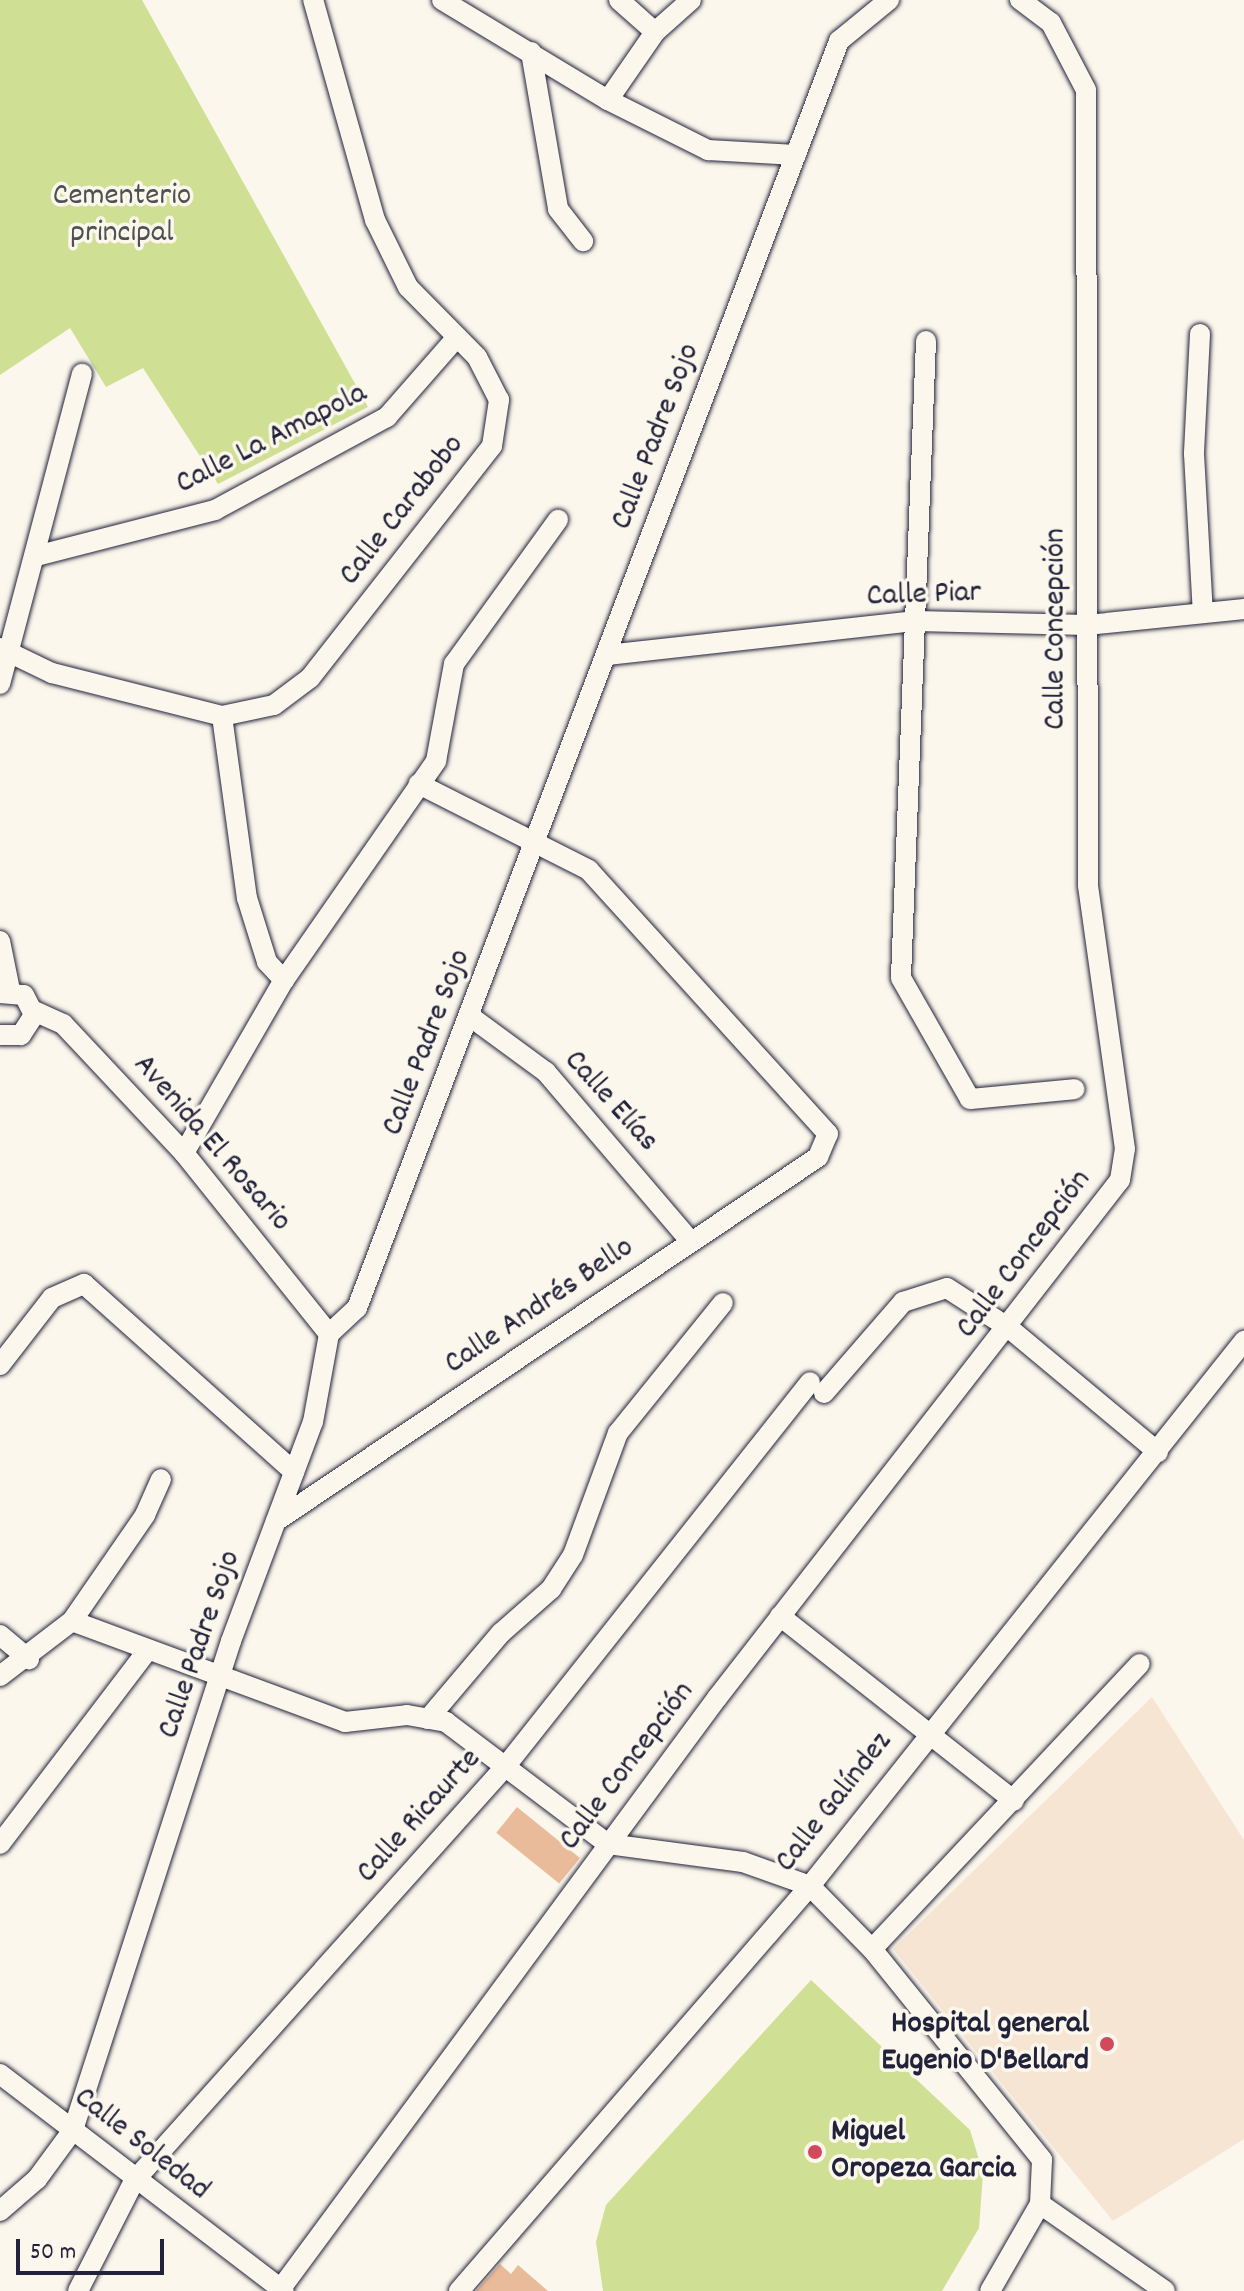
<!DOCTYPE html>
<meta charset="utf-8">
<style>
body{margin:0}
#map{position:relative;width:1244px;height:2291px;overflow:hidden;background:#fbf7ec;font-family:Dekko,sans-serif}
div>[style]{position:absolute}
.built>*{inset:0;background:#f6e5d3}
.green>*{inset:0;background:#cfdf93}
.building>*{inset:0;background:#eabb9a;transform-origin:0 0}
.roads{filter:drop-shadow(0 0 2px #22223b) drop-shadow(0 0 2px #22223b)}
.street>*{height:20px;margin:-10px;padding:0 10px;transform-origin:10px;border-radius:10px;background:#fbf7ec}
.dots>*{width:22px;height:22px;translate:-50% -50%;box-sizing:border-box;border:4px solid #fbf7ec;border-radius:50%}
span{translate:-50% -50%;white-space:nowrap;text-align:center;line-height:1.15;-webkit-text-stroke:7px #fbf7ec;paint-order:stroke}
.park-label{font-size:32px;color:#4d5151}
.street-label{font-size:32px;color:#22223b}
.poi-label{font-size:32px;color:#22223b;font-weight:700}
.right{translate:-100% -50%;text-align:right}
.left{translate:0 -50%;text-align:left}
.scale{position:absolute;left:16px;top:2239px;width:148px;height:36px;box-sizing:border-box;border:4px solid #22223b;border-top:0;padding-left:10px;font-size:24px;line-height:28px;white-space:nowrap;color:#22223b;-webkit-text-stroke:6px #fbf7ec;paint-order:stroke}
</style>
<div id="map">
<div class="built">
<div style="clip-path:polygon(1152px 1697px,1244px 1840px,1244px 2139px,1113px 2221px,893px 1949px)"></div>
</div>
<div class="green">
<div style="clip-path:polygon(0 0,142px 0,368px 407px,218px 484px,143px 368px,106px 387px,70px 328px,0 375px)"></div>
<div style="clip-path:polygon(811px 1980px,970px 2130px,983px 2173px,979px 2228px,942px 2291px,603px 2291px,596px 2242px,606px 2205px)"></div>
</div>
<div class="building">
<div style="left:517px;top:1807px;width:81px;height:33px;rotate:39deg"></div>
<div style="clip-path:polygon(500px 2264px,511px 2274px,518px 2265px,548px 2291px,476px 2291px)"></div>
</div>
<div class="roads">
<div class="street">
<div style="left:442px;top:0;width:194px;rotate:31.1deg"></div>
<div style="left:608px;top:100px;width:112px;rotate:26.6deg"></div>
<div style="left:708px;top:150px;width:88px;rotate:3.3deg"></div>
<div style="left:619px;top:0;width:48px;rotate:41.6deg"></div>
<div style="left:531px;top:52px;width:159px;rotate:80.2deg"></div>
<div style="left:558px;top:209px;width:41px;rotate:52deg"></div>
<div style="left:608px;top:100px;width:83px;rotate:-55.3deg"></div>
<div style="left:655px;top:32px;width:48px;rotate:-41.6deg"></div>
<div style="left:1200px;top:334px;width:120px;rotate:92.9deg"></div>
<div style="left:1194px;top:454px;width:159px;rotate:86.8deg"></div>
<div style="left:926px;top:341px;width:637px;rotate:92.25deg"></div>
<div style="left:901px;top:978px;width:139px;rotate:60.3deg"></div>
<div style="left:970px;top:1099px;width:105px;rotate:-5.4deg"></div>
<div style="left:36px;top:556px;width:185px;rotate:-14.4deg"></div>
<div style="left:215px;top:510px;width:196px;rotate:-28.4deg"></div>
<div style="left:387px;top:417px;width:106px;rotate:-48.8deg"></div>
<div style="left:0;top:648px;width:58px;rotate:25.7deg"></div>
<div style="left:52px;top:673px;width:175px;rotate:14.2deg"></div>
<div style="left:222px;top:716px;width:53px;rotate:-11.9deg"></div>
<div style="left:274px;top:705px;width:45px;rotate:-36.9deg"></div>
<div style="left:310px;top:678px;width:295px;rotate:-51.9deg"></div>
<div style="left:492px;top:446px;width:47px;rotate:-81.3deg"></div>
<div style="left:499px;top:400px;width:48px;rotate:-117.1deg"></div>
<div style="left:477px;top:357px;width:98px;rotate:-134.6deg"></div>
<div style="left:408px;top:287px;width:75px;rotate:-116.2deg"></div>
<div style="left:375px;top:220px;width:229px;rotate:-105.7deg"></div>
<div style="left:607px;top:655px;width:311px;rotate:-6.3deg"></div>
<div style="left:916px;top:621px;width:171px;rotate:1.3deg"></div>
<div style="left:1087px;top:625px;width:158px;rotate:-5.8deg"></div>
<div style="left:0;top:684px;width:321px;rotate:-75.2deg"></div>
<div style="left:222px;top:716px;width:184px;rotate:82.2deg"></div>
<div style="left:247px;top:898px;width:67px;rotate:72.6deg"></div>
<div style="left:267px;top:962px;width:25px;rotate:47deg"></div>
<div style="left:0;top:941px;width:50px;rotate:78.5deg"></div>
<div style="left:0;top:993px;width:24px;rotate:5deg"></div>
<div style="left:24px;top:995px;width:22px;rotate:63deg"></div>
<div style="left:34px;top:1015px;width:24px;rotate:123deg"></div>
<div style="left:21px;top:1035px;width:21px;rotate:180deg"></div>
<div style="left:34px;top:1011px;width:32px;rotate:24deg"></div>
<div style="left:63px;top:1024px;width:177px;rotate:46.8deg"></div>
<div style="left:184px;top:1153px;width:232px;rotate:51.3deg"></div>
<div style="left:471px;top:1017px;width:93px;rotate:36.3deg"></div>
<div style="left:546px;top:1072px;width:223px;rotate:49.5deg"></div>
<div style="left:184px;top:1153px;width:200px;rotate:-60deg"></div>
<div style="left:284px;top:980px;width:267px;rotate:-55.2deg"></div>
<div style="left:436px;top:761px;width:99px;rotate:-79.5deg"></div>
<div style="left:454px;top:664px;width:178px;rotate:-54.2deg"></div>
<div style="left:0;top:1365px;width:85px;rotate:-52.2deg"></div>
<div style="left:52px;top:1298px;width:35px;rotate:-24deg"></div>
<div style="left:84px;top:1284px;width:282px;rotate:41.8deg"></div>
<div style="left:824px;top:1393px;width:121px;rotate:-49deg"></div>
<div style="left:903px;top:1302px;width:46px;rotate:-17.7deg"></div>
<div style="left:947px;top:1288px;width:74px;rotate:32.8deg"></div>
<div style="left:1009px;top:1328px;width:194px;rotate:39.8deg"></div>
<div style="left:276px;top:1521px;width:653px;rotate:-33.88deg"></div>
<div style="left:818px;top:1157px;width:25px;rotate:-67deg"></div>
<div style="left:828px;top:1134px;width:356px;rotate:-132.2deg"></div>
<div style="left:589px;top:870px;width:191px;rotate:-153.2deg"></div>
<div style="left:780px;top:1616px;width:298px;rotate:38.3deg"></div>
<div style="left:72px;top:1621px;width:291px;rotate:20.3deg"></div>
<div style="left:345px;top:1722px;width:62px;rotate:-6.4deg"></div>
<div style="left:407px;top:1715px;width:40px;rotate:10deg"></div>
<div style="left:446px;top:1722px;width:203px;rotate:37deg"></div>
<div style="left:608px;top:1844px;width:136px;rotate:7.6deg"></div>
<div style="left:743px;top:1862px;width:71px;rotate:19.7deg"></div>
<div style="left:810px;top:1886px;width:88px;rotate:45.5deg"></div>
<div style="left:872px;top:1949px;width:271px;rotate:51.1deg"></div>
<div style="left:1042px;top:2160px;width:44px;rotate:92.6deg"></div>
<div style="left:1040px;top:2204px;width:100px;rotate:119.9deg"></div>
<div style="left:0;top:1635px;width:38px;rotate:40deg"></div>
<div style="left:0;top:1676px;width:91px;rotate:-37.4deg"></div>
<div style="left:72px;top:1621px;width:129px;rotate:-55.4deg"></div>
<div style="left:145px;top:1515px;width:39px;rotate:-66deg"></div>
<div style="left:428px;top:1719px;width:113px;rotate:-49.7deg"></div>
<div style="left:501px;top:1633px;width:67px;rotate:-41.3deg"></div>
<div style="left:551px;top:1589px;width:40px;rotate:-57.1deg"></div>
<div style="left:573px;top:1555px;width:130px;rotate:-69.8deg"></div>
<div style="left:618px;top:1433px;width:167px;rotate:-51.1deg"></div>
<div style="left:0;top:1844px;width:243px;rotate:-52.7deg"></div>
<div style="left:872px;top:1949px;width:391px;rotate:-46.8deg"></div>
<div style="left:0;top:2074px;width:357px;rotate:37.4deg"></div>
<div style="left:1040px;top:2204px;width:152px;rotate:34.8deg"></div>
<div style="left:0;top:2211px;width:49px;rotate:-40.9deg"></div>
<div style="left:37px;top:2179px;width:61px;rotate:-53.7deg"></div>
<div style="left:73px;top:2130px;width:514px;rotate:-72.09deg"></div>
<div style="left:231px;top:1641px;width:234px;rotate:-69.5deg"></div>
<div style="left:313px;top:1422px;width:89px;rotate:-79.7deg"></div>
<div style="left:329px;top:1334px;width:38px;rotate:-43deg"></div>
<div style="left:357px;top:1308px;width:1356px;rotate:-69.17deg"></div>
<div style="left:839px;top:41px;width:65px;rotate:-39.4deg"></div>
<div style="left:78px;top:2291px;width:123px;rotate:-63deg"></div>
<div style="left:134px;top:2181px;width:556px;rotate:-48.14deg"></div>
<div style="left:505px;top:1767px;width:491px;rotate:-51.6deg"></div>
<div style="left:279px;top:2291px;width:737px;rotate:-53.55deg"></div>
<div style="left:717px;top:1698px;width:656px;rotate:-52.12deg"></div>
<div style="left:1120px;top:1180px;width:31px;rotate:-81deg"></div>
<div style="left:1125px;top:1149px;width:267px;rotate:-98deg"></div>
<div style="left:1088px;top:885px;width:795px;rotate:-90.14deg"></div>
<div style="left:1086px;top:90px;width:76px;rotate:-117.6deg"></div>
<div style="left:1051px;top:23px;width:39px;rotate:-143deg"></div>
<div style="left:459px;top:2291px;width:536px;rotate:-49.09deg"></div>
<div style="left:810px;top:1886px;width:697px;rotate:-51.47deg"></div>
</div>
</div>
<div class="dots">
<div style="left:1107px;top:2044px;background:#d1495b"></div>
<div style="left:815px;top:2152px;background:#d1495b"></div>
</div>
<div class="park-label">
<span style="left:122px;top:216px">Cementerio<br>principal</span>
</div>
<div class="street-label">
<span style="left:657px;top:437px;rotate:-69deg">Calle Padre Sojo</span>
<span style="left:272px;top:440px;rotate:-27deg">Calle La Amapola</span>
<span style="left:403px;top:511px;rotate:-52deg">Calle Carabobo</span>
<span style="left:924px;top:596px;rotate:-2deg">Calle Piar</span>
<span style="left:1057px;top:629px;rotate:-90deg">Calle Concepción</span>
<span style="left:428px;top:1043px;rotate:-69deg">Calle Padre Sojo</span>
<span style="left:610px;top:1102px;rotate:48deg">Calle Elías</span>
<span style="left:211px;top:1144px;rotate:49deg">Avenida El Rosario</span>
<span style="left:1025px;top:1255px;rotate:-53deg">Calle Concepción</span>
<span style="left:540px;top:1307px;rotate:-34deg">Calle Andrés Bello</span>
<span style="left:201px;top:1645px;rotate:-71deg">Calle Padre Sojo</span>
<span style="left:628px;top:1767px;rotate:-53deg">Calle Concepción</span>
<span style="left:835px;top:1803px;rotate:-52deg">Calle Galíndez</span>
<span style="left:420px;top:1817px;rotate:-48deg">Calle Ricaurte</span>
<span style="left:141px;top:2145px;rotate:38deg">Calle Soledad</span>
</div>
<div class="poi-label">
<span class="right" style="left:1089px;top:2044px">Hospital general<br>Eugenio D'Bellard</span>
<span class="left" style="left:831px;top:2152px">Miguel<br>Oropeza Garcia</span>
</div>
<div class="scale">50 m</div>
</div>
